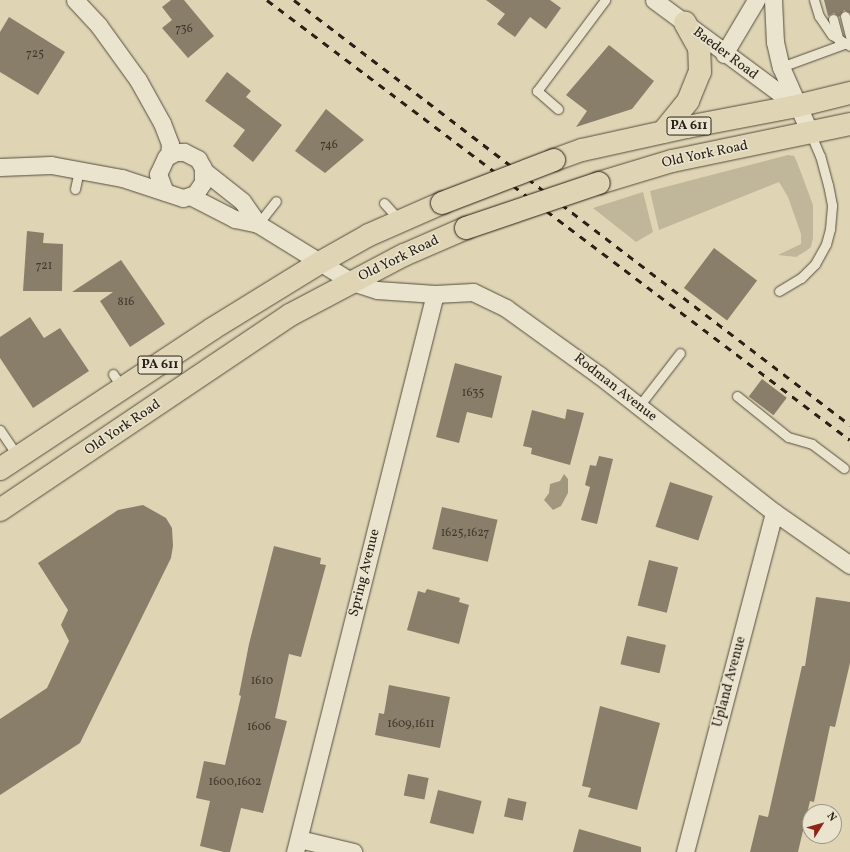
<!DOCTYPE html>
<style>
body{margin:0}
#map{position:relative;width:850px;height:852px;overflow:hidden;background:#dfd5b5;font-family:Vollkorn,serif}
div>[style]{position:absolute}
.green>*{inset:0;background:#c0b69a}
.water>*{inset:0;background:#a1977f}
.building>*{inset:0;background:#887e69;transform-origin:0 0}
.roads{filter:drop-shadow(0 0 1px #564d3e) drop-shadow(0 0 1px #564d3e)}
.service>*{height:9px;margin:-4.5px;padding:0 4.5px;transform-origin:4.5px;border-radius:4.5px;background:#eae4cf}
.minor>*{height:17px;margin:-8.5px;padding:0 8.5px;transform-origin:8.5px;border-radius:8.5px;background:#eae4cf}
.trunk>*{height:22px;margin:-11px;padding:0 11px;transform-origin:11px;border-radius:11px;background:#dfd5b5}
.rail>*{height:3px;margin-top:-1.5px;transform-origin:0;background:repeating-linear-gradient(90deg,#292017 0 7px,transparent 0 14px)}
.bridges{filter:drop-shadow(0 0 1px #292017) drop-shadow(0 0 1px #292017)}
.trunk-bridge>*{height:22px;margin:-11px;padding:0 11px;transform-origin:11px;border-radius:11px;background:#dfd5b5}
span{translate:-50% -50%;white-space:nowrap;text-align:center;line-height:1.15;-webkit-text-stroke:3px #eae4cf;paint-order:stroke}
.number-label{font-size:12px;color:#41382c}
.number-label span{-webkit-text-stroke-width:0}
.shield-label span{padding:1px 3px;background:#eae4cf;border:1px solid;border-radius:3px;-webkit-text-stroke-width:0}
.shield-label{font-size:13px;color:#292017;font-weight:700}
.street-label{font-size:14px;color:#292017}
.north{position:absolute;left:802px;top:804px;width:40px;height:40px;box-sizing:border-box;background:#eae4cf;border:1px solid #9d9685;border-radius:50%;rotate:53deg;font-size:11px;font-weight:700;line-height:16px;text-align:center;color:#292017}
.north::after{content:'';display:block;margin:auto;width:14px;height:18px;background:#8f2418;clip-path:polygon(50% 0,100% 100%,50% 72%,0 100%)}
</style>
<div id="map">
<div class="green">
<div style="clip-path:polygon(788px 155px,794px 156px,797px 162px,813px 205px,813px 238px,811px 247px,806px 251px,796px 257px,778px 255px,801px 244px,801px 234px,788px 197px,779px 182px,659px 230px,650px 191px)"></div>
<div style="clip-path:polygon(643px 192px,653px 232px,636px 242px,593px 208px)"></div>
</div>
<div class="water">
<div style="clip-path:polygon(564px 474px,568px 479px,568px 493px,561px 506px,553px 510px,544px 500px,549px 493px,550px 484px,560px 481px)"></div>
</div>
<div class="building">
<div style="clip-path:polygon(171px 0,184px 0,214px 36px,188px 58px,162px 28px,172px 20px,162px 7px)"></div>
<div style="clip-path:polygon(486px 0,550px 0,561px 8px,546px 29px,530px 17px,515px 37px,497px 24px,505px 14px)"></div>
<div style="clip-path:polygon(824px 0,850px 0,850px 13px,844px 10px,839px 17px,834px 13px,828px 16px)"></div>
<div style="clip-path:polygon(9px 17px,65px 52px,38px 95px,0 72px,0 32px)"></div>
<div style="clip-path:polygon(609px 45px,654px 81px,632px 109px,576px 127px,587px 111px,566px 95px)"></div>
<div style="clip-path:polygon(227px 72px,251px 91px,246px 97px,282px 125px,253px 162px,233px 146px,245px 130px,205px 101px)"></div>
<div style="clip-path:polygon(326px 109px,364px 140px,325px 173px,295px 151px)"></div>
<div style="clip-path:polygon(27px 231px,44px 233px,43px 243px,63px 244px,62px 291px,23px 291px)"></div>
<div style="left:714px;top:248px;width:54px;height:50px;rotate:37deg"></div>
<div style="clip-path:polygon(121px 260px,165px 324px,130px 347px,100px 301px,113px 292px,72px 292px)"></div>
<div style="clip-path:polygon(30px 317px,44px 338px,60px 328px,89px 371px,33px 408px,0 358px,0 337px)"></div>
<div style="clip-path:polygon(455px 363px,502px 376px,492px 418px,467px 412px,459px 443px,436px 437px)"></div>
<div style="left:762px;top:379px;width:31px;height:22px;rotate:37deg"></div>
<div style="clip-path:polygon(567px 409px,584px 413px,570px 465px,531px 454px,532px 448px,523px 446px,532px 410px,565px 419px)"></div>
<div style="clip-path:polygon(599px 456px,613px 459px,597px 524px,581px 520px,590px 487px,585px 485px,590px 465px,596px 466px)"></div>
<div style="left:670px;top:482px;width:45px;height:47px;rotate:18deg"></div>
<div style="clip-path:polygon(143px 505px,166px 518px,172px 528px,173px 546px,171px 558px,80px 743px,0 795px,0 719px,47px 688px,69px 641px,61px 625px,68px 610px,38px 563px,118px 510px)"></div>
<div style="left:442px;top:507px;width:57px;height:43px;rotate:13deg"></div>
<div style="clip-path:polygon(274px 546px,321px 558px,320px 564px,326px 565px,301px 657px,289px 654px,275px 718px,287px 721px,263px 813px,241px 808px,230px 852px,224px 852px,200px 846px,210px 801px,196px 798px,204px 761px,225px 765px,241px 696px,239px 695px,249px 644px)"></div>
<div style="left:649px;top:560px;width:30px;height:47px;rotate:14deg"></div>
<div style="clip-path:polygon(427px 589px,460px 598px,459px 602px,469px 605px,459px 644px,407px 630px,418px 591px,425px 593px)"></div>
<div style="clip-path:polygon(816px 597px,850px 602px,850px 663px,835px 727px,830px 726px,814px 802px,810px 801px,798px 852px,750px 852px,759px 815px,768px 817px,802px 666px,805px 666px)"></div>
<div style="left:627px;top:636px;width:40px;height:29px;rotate:13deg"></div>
<div style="clip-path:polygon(389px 685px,450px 697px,440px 748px,375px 735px,379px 713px,384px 714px)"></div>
<div style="clip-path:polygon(600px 706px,660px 723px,637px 810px,588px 797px,591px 788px,582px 786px)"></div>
<div style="left:408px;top:774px;width:21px;height:22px;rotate:11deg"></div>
<div style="left:438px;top:790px;width:45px;height:34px;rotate:14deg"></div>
<div style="left:508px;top:798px;width:19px;height:19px;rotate:12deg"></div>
<div style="clip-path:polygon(579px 829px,641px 847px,641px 852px,573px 852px)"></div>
</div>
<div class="roads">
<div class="service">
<div style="left:814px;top:0;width:17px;rotate:73deg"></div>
<div style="left:819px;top:16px;width:23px;rotate:56deg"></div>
<div style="left:832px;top:35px;width:21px;rotate:31deg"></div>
<div style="left:845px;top:16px;width:21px;rotate:76deg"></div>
<div style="left:833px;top:19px;width:23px;rotate:75deg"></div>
<div style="left:781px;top:67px;width:67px;rotate:-20.1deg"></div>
<div style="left:558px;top:109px;width:28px;rotate:-139deg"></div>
<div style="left:537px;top:91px;width:114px;rotate:-53.2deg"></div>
<div style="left:75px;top:189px;width:19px;rotate:-78deg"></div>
<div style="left:384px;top:203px;width:24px;rotate:48deg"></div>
<div style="left:258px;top:224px;width:29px;rotate:-52deg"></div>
<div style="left:779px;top:291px;width:26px;rotate:-31deg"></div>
<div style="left:801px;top:278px;width:20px;rotate:-45deg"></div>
<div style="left:815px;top:264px;width:23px;rotate:-61deg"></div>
<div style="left:826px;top:244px;width:16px;rotate:-75deg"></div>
<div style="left:830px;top:229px;width:24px;rotate:-85deg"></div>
<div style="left:832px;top:205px;width:20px;rotate:-101deg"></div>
<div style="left:828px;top:185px;width:30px;rotate:-105deg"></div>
<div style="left:820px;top:156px;width:25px;rotate:-113deg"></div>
<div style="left:113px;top:374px;width:18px;rotate:56deg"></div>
<div style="left:737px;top:396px;width:65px;rotate:38.8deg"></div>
<div style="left:788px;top:437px;width:25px;rotate:16deg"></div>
<div style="left:812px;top:444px;width:40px;rotate:37deg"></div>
<div style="left:639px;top:406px;width:67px;rotate:-52.3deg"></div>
<div style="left:0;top:430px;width:32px;rotate:56deg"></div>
</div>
<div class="minor">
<div style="left:75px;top:0;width:35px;rotate:47deg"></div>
<div style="left:99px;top:26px;width:67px;rotate:54.2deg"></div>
<div style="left:138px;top:80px;width:49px;rotate:60.8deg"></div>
<div style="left:162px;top:123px;width:22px;rotate:69deg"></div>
<div style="left:170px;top:144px;width:11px;rotate:95deg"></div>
<div style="left:654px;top:0;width:178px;rotate:36.5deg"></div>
<div style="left:773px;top:0;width:42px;rotate:87.3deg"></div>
<div style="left:775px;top:42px;width:26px;rotate:77deg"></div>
<div style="left:781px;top:67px;width:72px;rotate:66.3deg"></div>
<div style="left:724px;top:54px;width:63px;rotate:-59.3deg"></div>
<div style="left:0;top:167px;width:51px;rotate:-2.2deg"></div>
<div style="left:51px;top:165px;width:72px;rotate:10.4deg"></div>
<div style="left:122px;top:178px;width:64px;rotate:18.2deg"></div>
<div style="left:183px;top:198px;width:13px;rotate:-18deg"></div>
<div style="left:195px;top:194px;width:14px;rotate:-56deg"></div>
<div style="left:203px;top:182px;width:14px;rotate:-90deg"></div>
<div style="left:203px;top:168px;width:10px;rotate:-119deg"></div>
<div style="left:198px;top:159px;width:16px;rotate:-153deg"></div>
<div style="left:184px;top:152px;width:8px;rotate:180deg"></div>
<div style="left:176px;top:152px;width:11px;rotate:153deg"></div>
<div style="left:166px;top:157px;width:19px;rotate:115deg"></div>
<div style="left:158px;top:174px;width:19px;rotate:69deg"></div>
<div style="left:204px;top:171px;width:48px;rotate:38.3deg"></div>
<div style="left:242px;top:201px;width:28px;rotate:55deg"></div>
<div style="left:190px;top:196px;width:51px;rotate:27.1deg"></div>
<div style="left:235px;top:219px;width:24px;rotate:12deg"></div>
<div style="left:258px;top:224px;width:110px;rotate:31.7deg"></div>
<div style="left:352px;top:282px;width:26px;rotate:18deg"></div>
<div style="left:377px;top:290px;width:58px;rotate:3.9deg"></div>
<div style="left:435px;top:294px;width:38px;rotate:-3deg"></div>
<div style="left:473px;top:292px;width:37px;rotate:26deg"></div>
<div style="left:506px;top:308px;width:115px;rotate:35.8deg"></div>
<div style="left:599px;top:375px;width:222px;rotate:38.1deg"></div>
<div style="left:774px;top:512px;width:93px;rotate:34.9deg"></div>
<div style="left:299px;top:839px;width:56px;rotate:13.5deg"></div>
<div style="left:295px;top:852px;width:575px;rotate:-75.92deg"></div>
<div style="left:685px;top:852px;width:351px;rotate:-75.3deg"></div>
</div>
<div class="trunk">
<div style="left:663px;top:132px;width:40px;rotate:-51deg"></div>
<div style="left:688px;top:101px;width:31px;rotate:-68deg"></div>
<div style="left:700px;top:72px;width:24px;rotate:-92deg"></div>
<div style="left:699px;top:48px;width:29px;rotate:-119deg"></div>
<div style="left:554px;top:160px;width:30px;rotate:-20deg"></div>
<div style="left:582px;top:150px;width:107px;rotate:-12.4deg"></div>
<div style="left:687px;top:127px;width:112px;rotate:-10.8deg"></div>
<div style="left:797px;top:106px;width:55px;rotate:-13.8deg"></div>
<div style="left:599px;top:183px;width:76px;rotate:-16.8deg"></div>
<div style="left:672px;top:161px;width:182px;rotate:-11.7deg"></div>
<div style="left:0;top:469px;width:254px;rotate:-33.4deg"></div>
<div style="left:212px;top:329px;width:128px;rotate:-31.6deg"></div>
<div style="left:321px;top:262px;width:55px;rotate:-29.4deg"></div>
<div style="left:369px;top:235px;width:80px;rotate:-23.7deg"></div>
<div style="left:0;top:510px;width:349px;rotate:-33.9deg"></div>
<div style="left:290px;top:315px;width:129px;rotate:-27.8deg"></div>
<div style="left:404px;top:255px;width:68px;rotate:-23.5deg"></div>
</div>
</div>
<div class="rail">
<div style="left:267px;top:0;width:730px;rotate:37.04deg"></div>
<div style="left:294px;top:0;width:700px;rotate:37.39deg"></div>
</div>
<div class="bridges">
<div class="trunk-bridge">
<div style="left:442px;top:203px;width:120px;rotate:-21deg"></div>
<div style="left:466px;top:228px;width:140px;rotate:-18.7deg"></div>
</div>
</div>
<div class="number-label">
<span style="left:184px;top:30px">736</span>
<span style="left:35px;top:55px">725</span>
<span style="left:329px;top:146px">746</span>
<span style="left:44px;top:267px">721</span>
<span style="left:126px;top:303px">816</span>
<span style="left:473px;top:394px">1635</span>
<span style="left:465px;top:534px">1625,1627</span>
<span style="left:262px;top:682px">1610</span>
<span style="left:411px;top:725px">1609,1611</span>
<span style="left:259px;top:728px">1606</span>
<span style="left:235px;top:783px">1600,1602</span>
</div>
<div class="shield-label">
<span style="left:689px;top:126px">PA 611</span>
<span style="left:160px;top:365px">PA 611</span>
</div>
<div class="street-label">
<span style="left:725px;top:54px;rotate:37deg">Baeder Road</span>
<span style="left:705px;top:155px;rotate:-12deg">Old York Road</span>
<span style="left:399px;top:259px;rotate:-26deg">Old York Road</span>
<span style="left:615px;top:388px;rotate:38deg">Rodman Avenue</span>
<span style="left:123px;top:428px;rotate:-34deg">Old York Road</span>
<span style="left:365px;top:573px;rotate:-76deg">Spring Avenue</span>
<span style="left:730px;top:682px;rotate:-75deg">Upland Avenue</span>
</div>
<div class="north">N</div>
</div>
